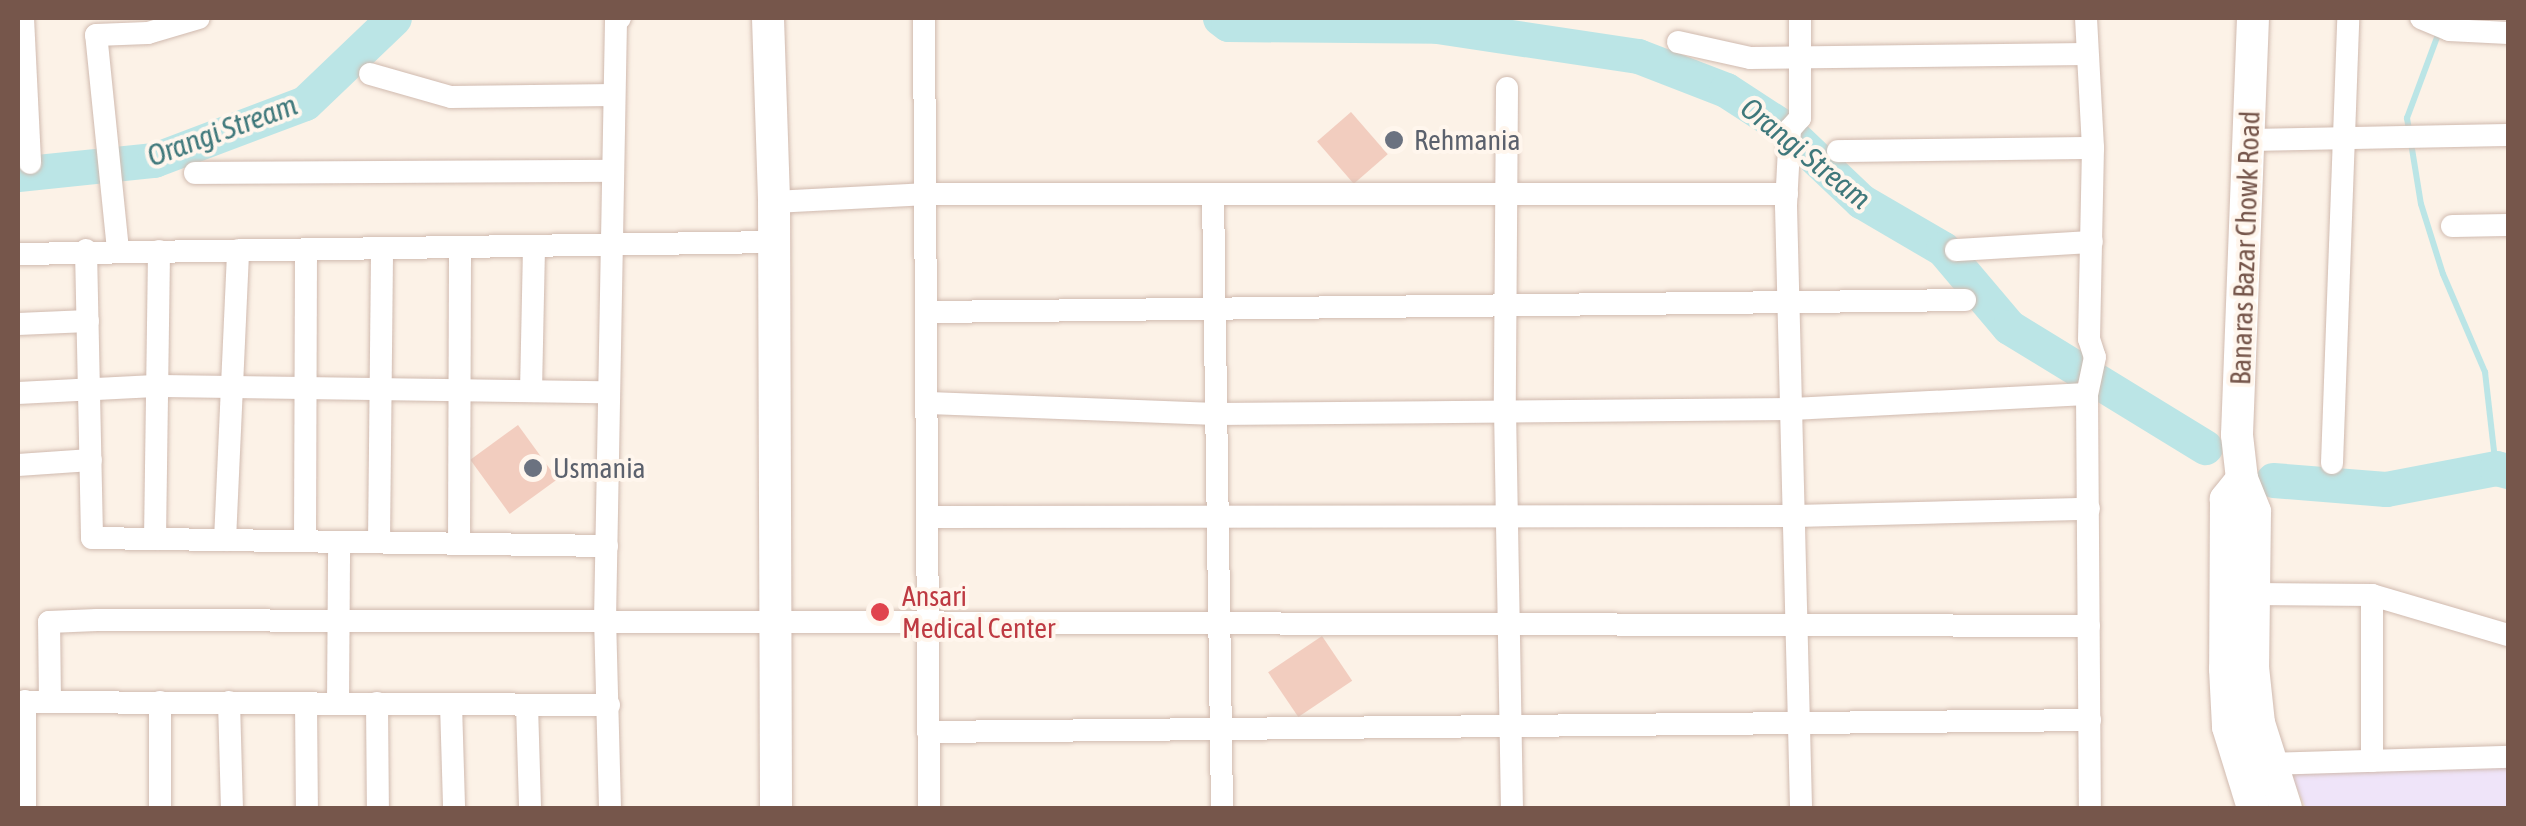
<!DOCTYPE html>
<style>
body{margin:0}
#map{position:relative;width:2526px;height:826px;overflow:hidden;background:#fcf2e7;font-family:"Asap Condensed",sans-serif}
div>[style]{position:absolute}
.education>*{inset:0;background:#efe4f9}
.stream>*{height:6px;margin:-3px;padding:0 3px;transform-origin:3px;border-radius:3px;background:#bbe5e6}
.river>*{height:35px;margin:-17.5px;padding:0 17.5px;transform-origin:17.5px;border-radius:17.5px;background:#bbe5e6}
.building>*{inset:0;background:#f2cdbf;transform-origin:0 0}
.roads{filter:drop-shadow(0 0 2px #d0baaf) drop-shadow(0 0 2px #d0baaf)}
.minor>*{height:22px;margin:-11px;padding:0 11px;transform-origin:11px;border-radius:11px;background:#fff}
.secondary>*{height:32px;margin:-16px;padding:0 16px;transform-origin:16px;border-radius:16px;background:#fff}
.dots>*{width:28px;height:28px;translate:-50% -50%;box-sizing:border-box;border:5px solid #fff6ed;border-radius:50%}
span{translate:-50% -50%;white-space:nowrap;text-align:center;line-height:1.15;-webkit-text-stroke:8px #fff6ed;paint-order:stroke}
.worship-label{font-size:28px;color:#5b616d}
.left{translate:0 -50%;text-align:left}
.street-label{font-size:28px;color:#76564b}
.health-label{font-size:28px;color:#be3a42}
.water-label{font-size:30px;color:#3f787b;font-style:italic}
.frame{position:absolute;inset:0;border:20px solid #76564b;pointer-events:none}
</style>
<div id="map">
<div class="education">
<div style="clip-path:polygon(2508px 766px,2508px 808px,2306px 808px,2289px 771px)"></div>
</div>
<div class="stream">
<div style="left:2439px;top:32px;width:92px;rotate:110.4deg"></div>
<div style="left:2407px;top:118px;width:87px;rotate:80.8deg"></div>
<div style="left:2421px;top:204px;width:73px;rotate:72.6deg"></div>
<div style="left:2443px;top:274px;width:107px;rotate:66.8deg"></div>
<div style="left:2485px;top:372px;width:97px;rotate:83.5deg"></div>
</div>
<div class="river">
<div style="left:1220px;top:18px;width:10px;rotate:37deg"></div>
<div style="left:1228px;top:24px;width:209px;rotate:0.5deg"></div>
<div style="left:1437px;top:26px;width:203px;rotate:8.5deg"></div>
<div style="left:1638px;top:56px;width:94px;rotate:21.1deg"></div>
<div style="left:1726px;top:90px;width:68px;rotate:33deg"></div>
<div style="left:1783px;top:127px;width:108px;rotate:43.5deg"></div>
<div style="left:1861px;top:201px;width:95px;rotate:30.3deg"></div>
<div style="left:1943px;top:249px;width:102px;rotate:49.8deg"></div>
<div style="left:2009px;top:327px;width:230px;rotate:31.5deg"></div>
<div style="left:18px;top:174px;width:137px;rotate:-5.9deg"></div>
<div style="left:154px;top:160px;width:161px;rotate:-20.7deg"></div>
<div style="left:305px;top:103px;width:123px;rotate:-43.7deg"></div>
<div style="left:2273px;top:480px;width:113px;rotate:4.6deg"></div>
<div style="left:2386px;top:489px;width:112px;rotate:-10.8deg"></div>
<div style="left:2496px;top:468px;width:12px;rotate:14deg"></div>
</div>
<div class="building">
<div style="left:1351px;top:112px;width:56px;height:45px;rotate:49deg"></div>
<div style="left:518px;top:425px;width:67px;height:59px;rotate:54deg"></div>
<div style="left:1322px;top:636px;width:54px;height:65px;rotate:56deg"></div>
</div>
<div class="roads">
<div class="minor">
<div style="left:23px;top:18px;width:145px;rotate:87.2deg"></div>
<div style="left:924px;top:18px;width:790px;rotate:89.64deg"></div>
<div style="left:1800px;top:18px;width:100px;rotate:90deg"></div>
<div style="left:1800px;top:118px;width:15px;rotate:132deg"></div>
<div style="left:1790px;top:129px;width:77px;rotate:93deg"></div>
<div style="left:1786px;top:206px;width:602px;rotate:88.57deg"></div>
<div style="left:2086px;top:18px;width:130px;rotate:86.9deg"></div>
<div style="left:2093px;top:148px;width:191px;rotate:91.2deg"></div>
<div style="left:2089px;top:339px;width:19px;rotate:72deg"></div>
<div style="left:2095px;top:357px;width:38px;rotate:102deg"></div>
<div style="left:2087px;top:394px;width:414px;rotate:89.6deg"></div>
<div style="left:2421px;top:18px;width:30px;rotate:23deg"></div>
<div style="left:2449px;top:30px;width:59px;rotate:2.9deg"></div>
<div style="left:1678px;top:42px;width:74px;rotate:12.5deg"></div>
<div style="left:1750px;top:58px;width:336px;rotate:-0.7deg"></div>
<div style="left:370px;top:74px;width:84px;rotate:15.9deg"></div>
<div style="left:451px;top:97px;width:163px;rotate:-0.7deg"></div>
<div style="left:1507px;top:88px;width:321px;rotate:90.4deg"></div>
<div style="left:1505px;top:409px;width:399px;rotate:89deg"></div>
<div style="left:2249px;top:140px;width:259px;rotate:-1.1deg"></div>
<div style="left:1838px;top:151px;width:255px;rotate:-0.7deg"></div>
<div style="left:195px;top:173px;width:418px;rotate:-0.3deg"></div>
<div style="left:1213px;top:194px;width:614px;rotate:89.16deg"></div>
<div style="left:774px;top:202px;width:154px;rotate:-3deg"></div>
<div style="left:928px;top:194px;width:859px"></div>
<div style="left:2452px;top:226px;width:56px;rotate:-1deg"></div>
<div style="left:86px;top:250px;width:288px;rotate:88.8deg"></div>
<div style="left:92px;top:538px;width:515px;rotate:0.89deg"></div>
<div style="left:118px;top:250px;width:216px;rotate:-95.8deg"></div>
<div style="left:96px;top:35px;width:52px;rotate:-2.2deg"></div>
<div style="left:148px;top:33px;width:53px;rotate:-16.4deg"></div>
<div style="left:1956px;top:250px;width:136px;rotate:-3.4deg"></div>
<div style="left:18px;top:254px;width:755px;rotate:-0.91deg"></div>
<div style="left:929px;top:312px;width:1036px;rotate:-0.66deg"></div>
<div style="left:18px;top:324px;width:70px;rotate:-2.5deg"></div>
<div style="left:531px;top:391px;width:144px;rotate:-88.8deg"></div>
<div style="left:18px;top:393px;width:137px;rotate:-2.9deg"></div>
<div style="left:155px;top:386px;width:454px;rotate:0.8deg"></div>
<div style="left:929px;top:403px;width:287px;rotate:2.2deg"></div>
<div style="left:1216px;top:414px;width:576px;rotate:-0.5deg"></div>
<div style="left:1792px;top:409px;width:295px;rotate:-2.9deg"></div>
<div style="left:2332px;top:463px;width:445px;rotate:-87.9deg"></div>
<div style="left:18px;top:465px;width:73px;rotate:-3.9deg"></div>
<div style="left:928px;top:517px;width:867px;rotate:-0.07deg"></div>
<div style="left:1795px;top:516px;width:294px;rotate:-1.4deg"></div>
<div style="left:155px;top:539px;width:288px;rotate:-89.2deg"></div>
<div style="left:225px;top:540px;width:290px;rotate:-87.4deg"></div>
<div style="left:305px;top:541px;width:292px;rotate:-89.8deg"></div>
<div style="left:379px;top:542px;width:294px;rotate:-89.4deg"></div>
<div style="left:459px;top:544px;width:296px;rotate:-89.8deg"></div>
<div style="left:2252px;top:594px;width:120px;rotate:0.5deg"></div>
<div style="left:2372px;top:595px;width:142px;rotate:16.4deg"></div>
<div style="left:2372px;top:595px;width:166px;rotate:90deg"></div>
<div style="left:50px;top:701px;width:79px;rotate:-90.7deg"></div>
<div style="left:49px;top:622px;width:48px;rotate:-2.4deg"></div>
<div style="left:97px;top:620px;width:1992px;rotate:0.17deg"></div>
<div style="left:18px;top:702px;width:591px;rotate:0.29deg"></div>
<div style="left:160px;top:702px;width:106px;rotate:90deg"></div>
<div style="left:229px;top:702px;width:106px;rotate:88.4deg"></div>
<div style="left:306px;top:703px;width:105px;rotate:89.5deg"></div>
<div style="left:338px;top:703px;width:161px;rotate:-89.6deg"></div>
<div style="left:377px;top:703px;width:105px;rotate:89.5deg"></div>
<div style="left:451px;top:704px;width:104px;rotate:88.3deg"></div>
<div style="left:527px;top:705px;width:103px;rotate:88.3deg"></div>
<div style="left:928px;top:732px;width:1162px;rotate:-0.59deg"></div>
<div style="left:2269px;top:764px;width:239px;rotate:-1.7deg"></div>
<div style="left:25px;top:808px;width:107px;rotate:-90deg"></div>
<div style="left:610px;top:808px;width:187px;rotate:-91.5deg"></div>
<div style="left:605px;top:621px;width:602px;rotate:-88.95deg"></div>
<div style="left:616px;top:19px;width:4px;rotate:-14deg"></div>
</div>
<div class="secondary">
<div style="left:768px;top:18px;width:184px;rotate:88.1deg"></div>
<div style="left:774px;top:202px;width:606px;rotate:89.81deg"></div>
<div style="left:2253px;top:18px;width:417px;rotate:92.2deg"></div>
<div style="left:2237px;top:435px;width:44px;rotate:83.5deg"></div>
<div style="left:2242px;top:479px;width:35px;rotate:68deg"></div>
<div style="left:2255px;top:512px;width:155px;rotate:90.7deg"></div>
<div style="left:2253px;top:667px;width:56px;rotate:83.9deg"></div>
<div style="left:2259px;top:723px;width:89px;rotate:72.4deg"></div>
<div style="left:2242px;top:479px;width:26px;rotate:129deg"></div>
<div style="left:2226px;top:499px;width:170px;rotate:90.3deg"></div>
<div style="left:2225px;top:669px;width:58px;rotate:87deg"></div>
<div style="left:2228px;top:727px;width:85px;rotate:72.8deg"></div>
</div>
</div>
<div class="dots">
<div style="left:1394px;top:140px;background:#6b7280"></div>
<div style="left:533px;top:468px;background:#6b7280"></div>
<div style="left:880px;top:612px;background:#e0444e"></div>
</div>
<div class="worship-label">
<span class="left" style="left:1414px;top:140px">Rehmania</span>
<span class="left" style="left:553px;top:468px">Usmania</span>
</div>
<div class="street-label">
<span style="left:2245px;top:248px;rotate:-88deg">Banaras Bazar Chowk Road</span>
</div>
<div class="health-label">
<span class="left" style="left:902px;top:612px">Ansari<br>Medical Center</span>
</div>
<div class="water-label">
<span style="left:222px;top:130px;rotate:-20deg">Orangi Stream</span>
<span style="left:1806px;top:153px;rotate:39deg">Orangi Stream</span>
</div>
<div class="frame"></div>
</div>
